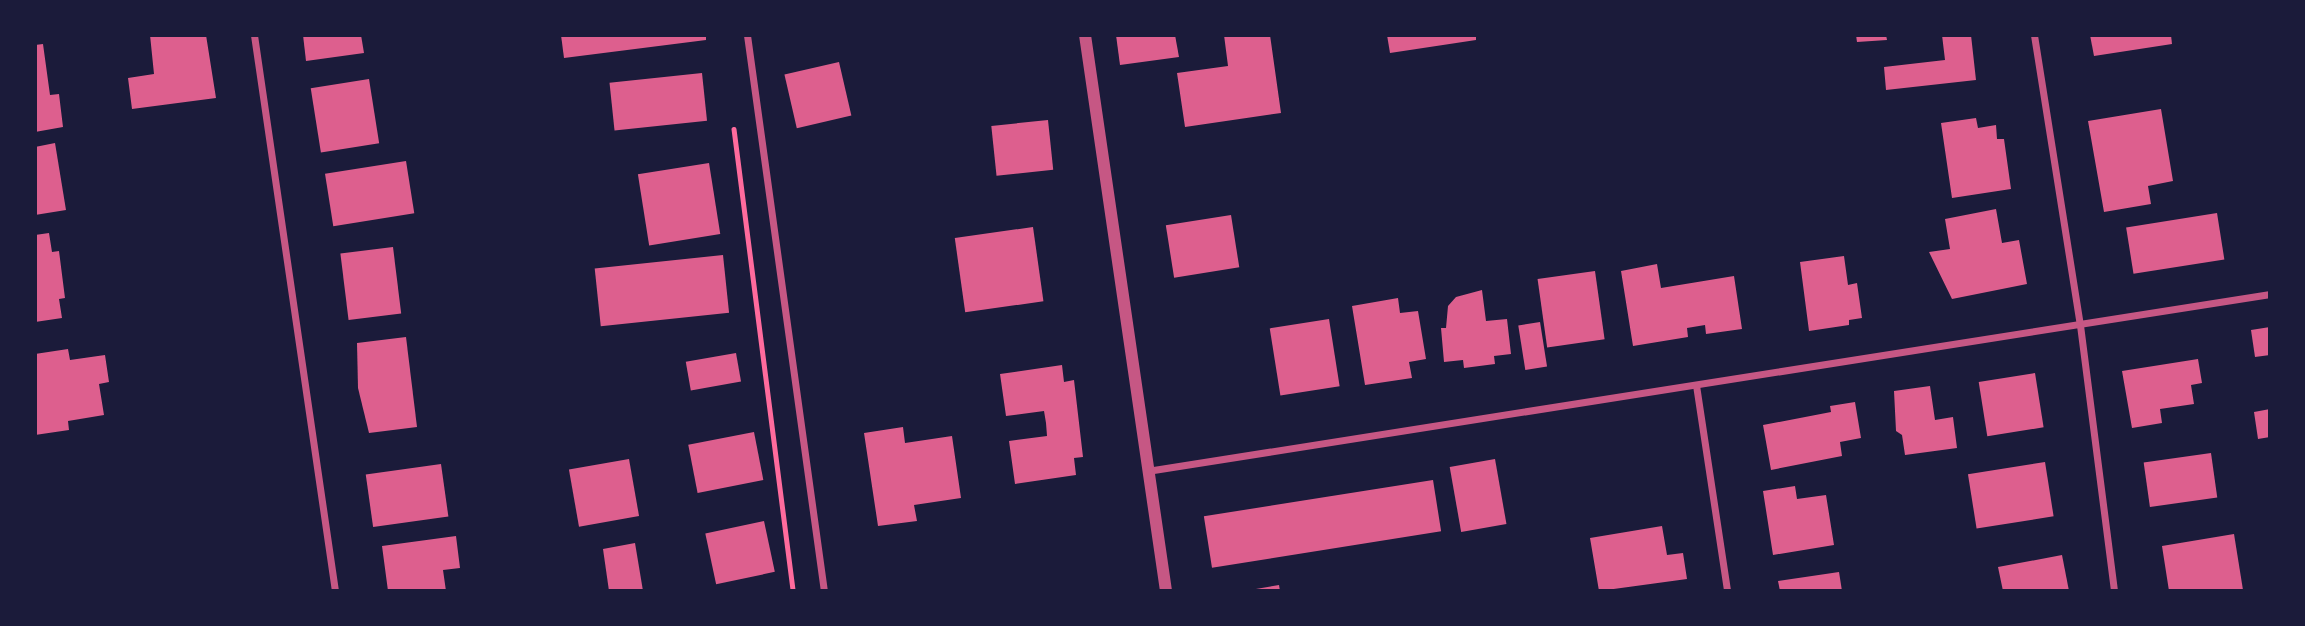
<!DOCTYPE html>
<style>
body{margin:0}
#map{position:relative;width:2305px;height:626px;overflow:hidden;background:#1b1b3a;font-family:"Fira Sans",sans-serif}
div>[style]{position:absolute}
.building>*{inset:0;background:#dd5f8e;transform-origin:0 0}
.path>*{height:4.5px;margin:-2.25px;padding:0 2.25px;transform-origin:2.25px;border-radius:2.25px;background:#ff6b9d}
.minor>*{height:7px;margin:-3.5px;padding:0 3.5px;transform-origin:3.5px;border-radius:3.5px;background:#c65784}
.tertiary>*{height:12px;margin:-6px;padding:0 6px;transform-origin:6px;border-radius:6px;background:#c65784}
span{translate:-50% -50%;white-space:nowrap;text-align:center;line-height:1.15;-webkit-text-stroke:6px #1b1b3a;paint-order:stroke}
.frame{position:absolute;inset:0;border:37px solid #1b1b3a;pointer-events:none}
</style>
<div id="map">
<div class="building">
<div style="clip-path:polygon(150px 35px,206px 35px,216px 98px,132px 109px,128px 78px,154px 74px)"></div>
<div style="clip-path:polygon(303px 35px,361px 35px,364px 53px,306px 61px)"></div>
<div style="clip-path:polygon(561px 35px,706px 35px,706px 40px,564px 58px)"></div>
<div style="clip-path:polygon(1116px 35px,1175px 35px,1179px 57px,1120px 65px)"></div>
<div style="clip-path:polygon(1224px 35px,1270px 35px,1281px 113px,1185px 127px,1177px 73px,1228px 66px)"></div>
<div style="clip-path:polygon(1387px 35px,1476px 35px,1476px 40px,1390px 53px)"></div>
<div style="clip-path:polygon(1856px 35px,1886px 35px,1887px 40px,1857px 42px)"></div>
<div style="clip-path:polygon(1942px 35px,1971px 35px,1976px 80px,1886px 90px,1884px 67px,1945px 60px)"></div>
<div style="clip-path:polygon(2090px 35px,2171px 35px,2172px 44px,2094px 56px)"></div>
<div style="clip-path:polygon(43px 44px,50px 95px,59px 94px,63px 127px,35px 132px,35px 45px)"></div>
<div style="left:839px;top:62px;width:55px;height:56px;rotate:77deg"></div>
<div style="left:702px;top:73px;width:48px;height:93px;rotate:84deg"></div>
<div style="left:369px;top:79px;width:65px;height:59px;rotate:81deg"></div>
<div style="clip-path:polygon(2161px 109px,2173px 181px,2148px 186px,2151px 204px,2104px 212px,2088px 121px)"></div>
<div style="clip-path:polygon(1976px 118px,1978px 128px,1996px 125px,1997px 139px,2004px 139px,2011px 189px,1952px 198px,1941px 123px)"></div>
<div style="left:1048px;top:120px;width:50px;height:57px;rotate:84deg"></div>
<div style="clip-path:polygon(55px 143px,66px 210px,35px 215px,35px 147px)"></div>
<div style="left:406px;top:161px;width:53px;height:82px;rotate:81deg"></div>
<div style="left:709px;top:163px;width:72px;height:72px;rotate:81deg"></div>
<div style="clip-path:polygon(1996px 209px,2002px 243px,2019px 240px,2027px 284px,1952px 299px,1929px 252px,1950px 249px,1945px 219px)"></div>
<div style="left:2217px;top:213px;width:47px;height:92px;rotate:81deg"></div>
<div style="left:1231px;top:215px;width:53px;height:66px;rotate:81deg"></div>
<div style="left:1033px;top:227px;width:75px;height:79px;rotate:82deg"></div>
<div style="clip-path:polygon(49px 233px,52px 252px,59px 251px,65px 298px,59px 299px,62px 318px,35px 322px,35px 235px)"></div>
<div style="left:393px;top:247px;width:67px;height:53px;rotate:83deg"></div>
<div style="left:723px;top:255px;width:58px;height:129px;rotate:84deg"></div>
<div style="clip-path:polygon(1844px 256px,1848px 285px,1857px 283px,1862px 318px,1849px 320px,1849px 325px,1809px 331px,1800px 262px)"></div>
<div style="clip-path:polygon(1657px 264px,1661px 288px,1734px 276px,1742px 329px,1706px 334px,1705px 325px,1687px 328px,1688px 337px,1633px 346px,1621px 271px)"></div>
<div style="left:1595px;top:271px;width:69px;height:58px;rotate:82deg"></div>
<div style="clip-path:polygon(1482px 290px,1486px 321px,1507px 319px,1511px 354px,1494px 356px,1495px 364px,1464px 368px,1463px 360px,1444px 362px,1441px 328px,1446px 328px,1448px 306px,1456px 297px)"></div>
<div style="clip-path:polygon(1398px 298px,1400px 313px,1418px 311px,1426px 359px,1409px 362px,1412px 378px,1365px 385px,1352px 306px)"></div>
<div style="left:1329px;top:319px;width:68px;height:60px;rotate:81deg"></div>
<div style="left:1540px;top:322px;width:45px;height:22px;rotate:81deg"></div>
<div style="clip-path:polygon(2270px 327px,2270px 355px,2255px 357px,2251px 330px)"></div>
<div style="clip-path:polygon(406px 337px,417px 427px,369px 433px,358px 388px,357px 343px)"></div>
<div style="clip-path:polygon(68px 349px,70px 360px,105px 355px,109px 382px,99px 384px,104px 415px,68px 421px,69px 430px,35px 435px,35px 354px)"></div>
<div style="left:736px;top:353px;width:29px;height:51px;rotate:80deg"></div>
<div style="clip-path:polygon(2198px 359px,2202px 383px,2191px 385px,2194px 404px,2160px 409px,2162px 423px,2132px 428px,2122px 371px)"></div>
<div style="clip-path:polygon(1062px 365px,1064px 382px,1074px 380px,1083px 457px,1074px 458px,1076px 475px,1015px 484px,1009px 441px,1047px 436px,1046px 423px,1044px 411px,1006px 416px,1000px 374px)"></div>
<div style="left:2035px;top:373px;width:55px;height:57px;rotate:81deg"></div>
<div style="clip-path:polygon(1930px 386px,1935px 420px,1953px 417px,1957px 448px,1905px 455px,1902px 435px,1896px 431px,1894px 391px)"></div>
<div style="clip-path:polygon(1855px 402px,1861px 438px,1840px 442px,1842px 456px,1771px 470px,1763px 425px,1831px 412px,1830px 406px)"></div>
<div style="clip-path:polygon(2270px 409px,2270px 437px,2258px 439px,2254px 412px)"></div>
<div style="clip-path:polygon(903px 427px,905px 443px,952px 436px,961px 498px,914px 505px,917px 521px,878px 526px,864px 433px)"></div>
<div style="left:754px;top:432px;width:49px;height:67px;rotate:79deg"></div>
<div style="left:2211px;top:453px;width:45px;height:68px;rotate:82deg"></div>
<div style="left:629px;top:459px;width:58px;height:61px;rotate:80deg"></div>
<div style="left:1495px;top:459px;width:66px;height:46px;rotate:80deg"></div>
<div style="left:2045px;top:462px;width:55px;height:78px;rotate:81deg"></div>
<div style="left:441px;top:464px;width:53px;height:76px;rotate:82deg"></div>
<div style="left:1433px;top:480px;width:52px;height:232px;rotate:81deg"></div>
<div style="clip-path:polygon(1795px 486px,1797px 499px,1826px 495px,1834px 545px,1773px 555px,1763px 491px)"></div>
<div style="left:764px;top:521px;width:52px;height:60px;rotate:78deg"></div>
<div style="clip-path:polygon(1662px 526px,1667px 555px,1683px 553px,1687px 579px,1599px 591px,1590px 538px)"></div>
<div style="clip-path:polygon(2234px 534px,2243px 590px,2169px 591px,2162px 546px)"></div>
<div style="clip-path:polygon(456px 536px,460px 568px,443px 570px,446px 591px,388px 591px,382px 546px)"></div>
<div style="clip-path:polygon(635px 543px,643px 591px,609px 591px,603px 549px)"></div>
<div style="clip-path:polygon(2062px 555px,2069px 591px,2003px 591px,1998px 567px)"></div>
<div style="clip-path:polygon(1839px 572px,1842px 591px,1780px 591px,1778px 581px)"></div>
<div style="clip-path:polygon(1279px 585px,1280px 591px,1251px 591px,1250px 590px)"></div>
</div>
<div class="path">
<div style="left:734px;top:129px;width:466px;rotate:82.7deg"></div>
</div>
<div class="minor">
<div style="left:254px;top:35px;width:562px;rotate:81.71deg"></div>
<div style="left:747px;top:35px;width:561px;rotate:82.12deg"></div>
<div style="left:2034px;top:35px;width:294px;rotate:81deg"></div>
<div style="left:2080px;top:325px;width:268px;rotate:82.7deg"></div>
<div style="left:1696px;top:385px;width:208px;rotate:81.4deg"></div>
<div style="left:1147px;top:471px;width:1137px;rotate:-8.96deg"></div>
</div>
<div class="tertiary">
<div style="left:1085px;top:35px;width:562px;rotate:81.71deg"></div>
</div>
<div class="frame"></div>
</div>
